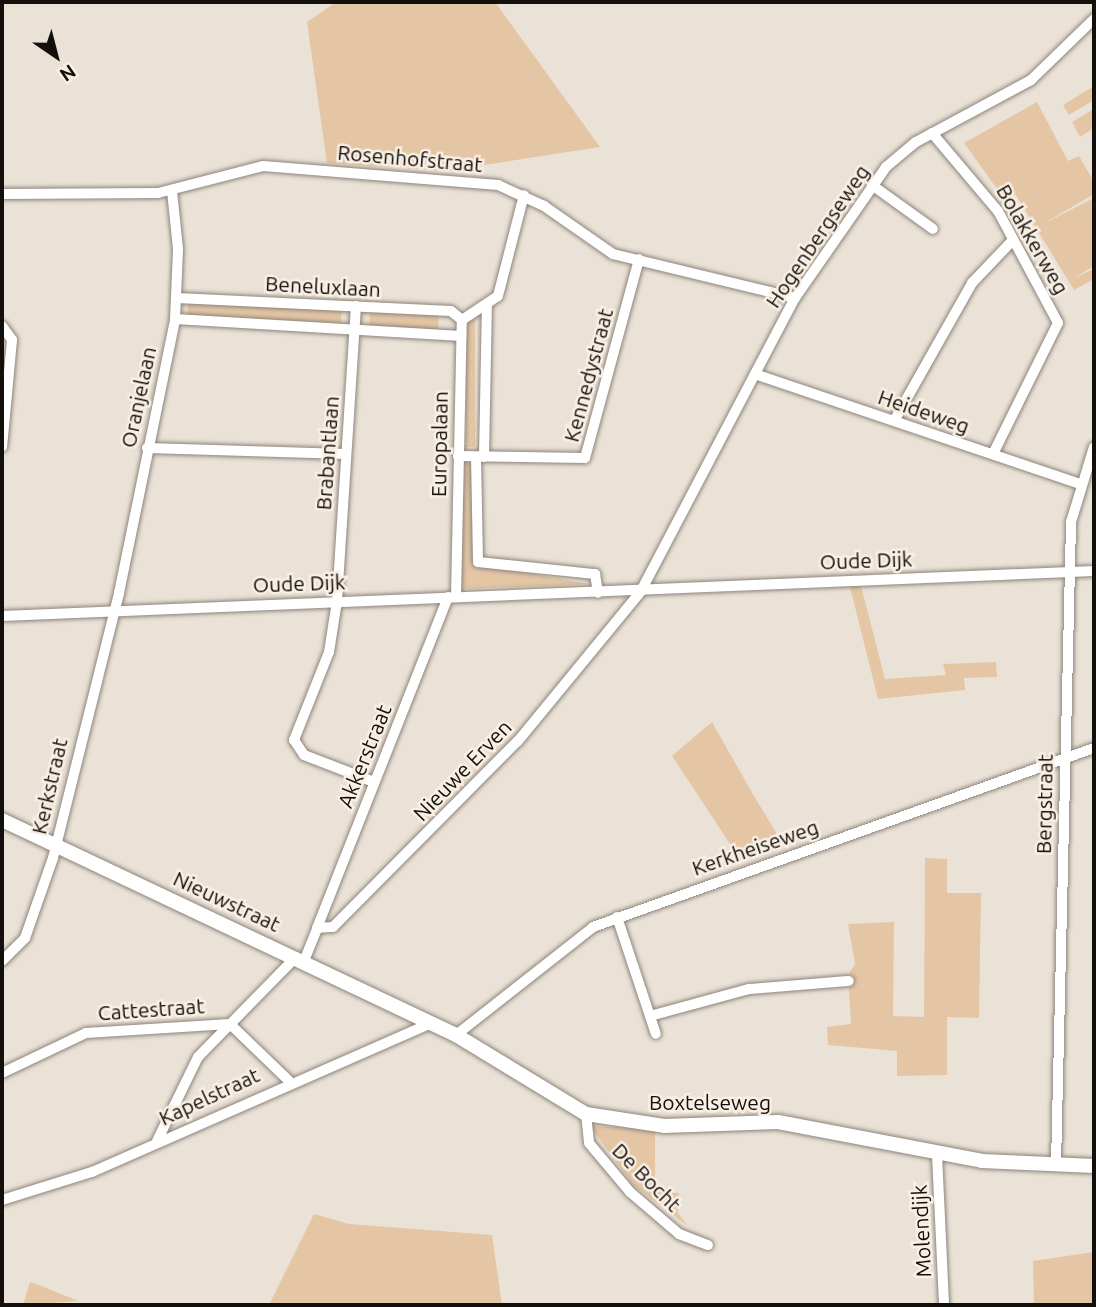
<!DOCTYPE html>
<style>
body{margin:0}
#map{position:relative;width:1096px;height:1307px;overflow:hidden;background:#ebe2d7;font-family:Ubuntu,sans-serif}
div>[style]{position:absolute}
.green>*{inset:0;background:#e4c6a5;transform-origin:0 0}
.roads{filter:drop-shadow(0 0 2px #8d847b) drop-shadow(0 0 2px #8d847b)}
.minor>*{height:10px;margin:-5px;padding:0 5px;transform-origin:5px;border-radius:5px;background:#fff}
.tertiary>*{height:14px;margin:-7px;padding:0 7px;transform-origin:7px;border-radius:7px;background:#fff}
span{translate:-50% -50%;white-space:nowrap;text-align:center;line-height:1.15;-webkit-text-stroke:5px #f9efe4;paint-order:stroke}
.street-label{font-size:21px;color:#120f0c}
.frame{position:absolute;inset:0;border:4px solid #120f0c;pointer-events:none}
.north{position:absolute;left:21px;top:21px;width:70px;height:70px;-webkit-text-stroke:5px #f9efe4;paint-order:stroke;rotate:145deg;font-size:19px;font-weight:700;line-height:28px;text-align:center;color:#120f0c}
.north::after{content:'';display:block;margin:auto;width:24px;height:32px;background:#120f0c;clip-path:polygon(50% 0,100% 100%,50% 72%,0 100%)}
</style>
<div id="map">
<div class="green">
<div style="clip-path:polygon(336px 2px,495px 2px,600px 147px,446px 171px,327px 163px,307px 22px)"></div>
<div style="clip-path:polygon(1094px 86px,1094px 100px,1069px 115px,1063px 105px)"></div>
<div style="clip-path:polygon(1037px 102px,1068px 161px,1079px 156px,1094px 182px,1094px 194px,1043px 224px,1094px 198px,1094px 266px,1074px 278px,1094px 269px,1094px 279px,1074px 290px,1014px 192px,1003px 197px,964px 143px)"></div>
<div style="clip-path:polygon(1094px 109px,1094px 128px,1080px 137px,1072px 122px)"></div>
<div style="left:188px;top:303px;width:154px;height:16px;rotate:3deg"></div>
<div style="left:370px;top:311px;width:69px;height:15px;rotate:3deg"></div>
<div style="left:475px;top:320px;width:127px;height:9px;rotate:90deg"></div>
<div style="clip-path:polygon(464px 463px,472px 465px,475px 563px,588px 584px,460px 589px)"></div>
<div style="clip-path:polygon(861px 586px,885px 679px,946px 675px,943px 664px,996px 662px,997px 677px,964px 678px,965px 690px,878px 699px,850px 587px)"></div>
<div style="clip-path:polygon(712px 722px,754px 796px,783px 844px,740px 859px,672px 756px)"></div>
<div style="clip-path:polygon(925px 858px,947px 859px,947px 893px,981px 893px,979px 1018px,947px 1017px,947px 1075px,897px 1076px,897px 1051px,828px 1045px,827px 1027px,851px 1024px,848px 975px,855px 964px,848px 924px,894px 922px,893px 1016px,924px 1017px)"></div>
<div style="clip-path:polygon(590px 1126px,655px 1129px,655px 1192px,679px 1193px,678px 1213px,688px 1226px,633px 1185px)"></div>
<div style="clip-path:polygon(314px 1214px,349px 1224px,492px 1235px,502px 1305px,269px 1305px)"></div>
<div style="clip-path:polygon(1094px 1252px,1094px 1305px,1034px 1305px,1033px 1261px)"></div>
<div style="clip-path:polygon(30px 1282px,39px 1285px,78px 1301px,23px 1305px)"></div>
</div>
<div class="roads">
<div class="minor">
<div style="left:932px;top:133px;width:102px;rotate:49.8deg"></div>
<div style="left:998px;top:211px;width:127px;rotate:61.8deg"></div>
<div style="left:1058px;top:323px;width:146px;rotate:116.4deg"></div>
<div style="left:872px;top:185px;width:75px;rotate:35.8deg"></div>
<div style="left:2px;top:194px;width:156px;rotate:-0.4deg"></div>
<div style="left:158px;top:193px;width:108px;rotate:-14.4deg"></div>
<div style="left:263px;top:166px;width:236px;rotate:4.6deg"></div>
<div style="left:498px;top:185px;width:51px;rotate:24.5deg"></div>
<div style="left:544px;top:206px;width:84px;rotate:34.8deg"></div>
<div style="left:613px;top:254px;width:187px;rotate:13.6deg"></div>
<div style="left:177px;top:298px;width:274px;rotate:2.7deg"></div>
<div style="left:451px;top:311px;width:14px;rotate:39deg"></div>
<div style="left:356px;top:306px;width:296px;rotate:93.7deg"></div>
<div style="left:337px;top:601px;width:52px;rotate:98.9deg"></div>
<div style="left:329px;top:652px;width:95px;rotate:111.7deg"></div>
<div style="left:294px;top:740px;width:18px;rotate:56deg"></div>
<div style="left:304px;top:755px;width:75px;rotate:21.1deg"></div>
<div style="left:175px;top:319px;width:287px;rotate:3.4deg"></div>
<div style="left:2px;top:326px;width:17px;rotate:54deg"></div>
<div style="left:12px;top:340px;width:107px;rotate:95.3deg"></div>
<div style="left:755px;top:374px;width:343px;rotate:18.7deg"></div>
<div style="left:894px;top:421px;width:159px;rotate:-60.5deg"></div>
<div style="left:972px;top:283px;width:59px;rotate:-46.4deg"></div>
<div style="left:147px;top:448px;width:199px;rotate:1.7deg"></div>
<div style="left:458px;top:456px;width:127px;rotate:0.9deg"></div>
<div style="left:585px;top:458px;width:206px;rotate:-74.8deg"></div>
<div style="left:476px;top:457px;width:105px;rotate:88.9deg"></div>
<div style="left:478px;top:562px;width:118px;rotate:5.9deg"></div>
<div style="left:595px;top:574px;width:19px;rotate:81deg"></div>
<div style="left:484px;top:457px;width:151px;rotate:-88.9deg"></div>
<div style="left:456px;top:597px;width:277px;rotate:-88.8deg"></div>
<div style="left:462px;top:320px;width:43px;rotate:-33.7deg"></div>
<div style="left:498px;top:296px;width:104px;rotate:-75.6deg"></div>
<div style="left:2px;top:616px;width:1093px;rotate:-2.36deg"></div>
<div style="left:617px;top:917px;width:123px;rotate:71.6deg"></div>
<div style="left:317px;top:928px;width:356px;rotate:-68.4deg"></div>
<div style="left:2px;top:961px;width:33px;rotate:-45deg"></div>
<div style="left:25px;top:938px;width:85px;rotate:-70.7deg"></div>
<div style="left:53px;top:858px;width:273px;rotate:-76deg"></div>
<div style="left:119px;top:593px;width:280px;rotate:-78.4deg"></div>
<div style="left:175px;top:319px;width:70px;rotate:-87.5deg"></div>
<div style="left:178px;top:249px;width:58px;rotate:-95.9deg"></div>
<div style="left:304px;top:961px;width:35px;rotate:-68deg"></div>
<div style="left:317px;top:928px;width:16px;rotate:-4deg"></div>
<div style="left:333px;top:927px;width:262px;rotate:-45.2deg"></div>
<div style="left:518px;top:741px;width:194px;rotate:-50.6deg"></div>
<div style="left:641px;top:591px;width:331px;rotate:-62.3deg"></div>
<div style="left:795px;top:298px;width:160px;rotate:-55.2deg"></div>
<div style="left:886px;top:167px;width:39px;rotate:-40deg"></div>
<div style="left:916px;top:142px;width:131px;rotate:-28.3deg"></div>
<div style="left:1031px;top:80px;width:88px;rotate:-44.1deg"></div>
<div style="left:650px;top:1016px;width:103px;rotate:-15.3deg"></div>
<div style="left:749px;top:989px;width:100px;rotate:-4.6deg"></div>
<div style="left:456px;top:1035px;width:174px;rotate:-38.2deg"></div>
<div style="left:593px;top:927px;width:532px;rotate:-19.66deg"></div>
<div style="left:2px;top:1073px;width:93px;rotate:-25.5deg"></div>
<div style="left:86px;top:1033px;width:144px;rotate:-3.6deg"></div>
<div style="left:230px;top:1024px;width:82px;rotate:44deg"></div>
<div style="left:586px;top:1114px;width:29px;rotate:84deg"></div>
<div style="left:589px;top:1143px;width:64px;rotate:50.1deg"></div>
<div style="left:630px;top:1192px;width:65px;rotate:40.6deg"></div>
<div style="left:679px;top:1234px;width:31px;rotate:21deg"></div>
<div style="left:157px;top:1141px;width:93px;rotate:-64deg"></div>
<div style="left:198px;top:1057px;width:140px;rotate:-45.6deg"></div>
<div style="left:937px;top:1155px;width:150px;rotate:87.3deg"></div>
<div style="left:1056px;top:1165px;width:643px;rotate:-88.66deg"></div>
<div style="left:1071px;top:522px;width:78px;rotate:-73deg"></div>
<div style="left:2px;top:1200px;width:94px;rotate:-17.3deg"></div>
<div style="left:92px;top:1172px;width:371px;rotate:-23.7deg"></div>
</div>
<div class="tertiary">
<div style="left:2px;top:820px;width:502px;rotate:25.34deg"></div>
<div style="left:456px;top:1035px;width:152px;rotate:31.3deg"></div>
<div style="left:586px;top:1114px;width:79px;rotate:8.7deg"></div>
<div style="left:664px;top:1126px;width:114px;rotate:-2deg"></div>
<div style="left:778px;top:1122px;width:208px;rotate:10.8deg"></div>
<div style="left:982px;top:1161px;width:112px;rotate:2.6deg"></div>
</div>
</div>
<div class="street-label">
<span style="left:410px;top:158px;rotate:5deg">Rosenhofstraat</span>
<span style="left:817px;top:236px;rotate:-56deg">Hogenbergseweg</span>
<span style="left:1033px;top:239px;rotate:60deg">Bolakkerweg</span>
<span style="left:323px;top:286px;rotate:3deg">Beneluxlaan</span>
<span style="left:588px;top:375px;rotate:-75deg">Kennedystraat</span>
<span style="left:138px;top:397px;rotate:-78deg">Oranjelaan</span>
<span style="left:924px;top:411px;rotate:19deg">Heideweg</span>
<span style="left:439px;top:444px;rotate:-89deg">Europalaan</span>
<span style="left:327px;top:453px;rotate:-86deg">Brabantlaan</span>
<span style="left:866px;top:560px;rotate:-2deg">Oude Dijk</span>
<span style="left:299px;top:583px;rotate:-2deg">Oude Dijk</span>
<span style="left:364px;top:756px;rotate:-68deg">Akkerstraat</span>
<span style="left:462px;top:770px;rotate:-46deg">Nieuwe Erven</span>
<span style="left:49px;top:786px;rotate:-77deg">Kerkstraat</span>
<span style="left:1044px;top:804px;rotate:-89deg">Bergstraat</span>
<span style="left:755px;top:847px;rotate:-19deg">Kerkheiseweg</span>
<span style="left:227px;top:901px;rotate:25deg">Nieuwstraat</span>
<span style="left:151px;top:1009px;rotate:-4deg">Cattestraat</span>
<span style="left:209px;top:1096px;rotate:-25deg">Kapelstraat</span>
<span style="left:710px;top:1102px">Boxtelseweg</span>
<span style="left:647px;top:1177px;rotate:45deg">De Bocht</span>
<span style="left:921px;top:1231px;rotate:-93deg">Molendijk</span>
</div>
<div class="frame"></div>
<div class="north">N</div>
</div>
